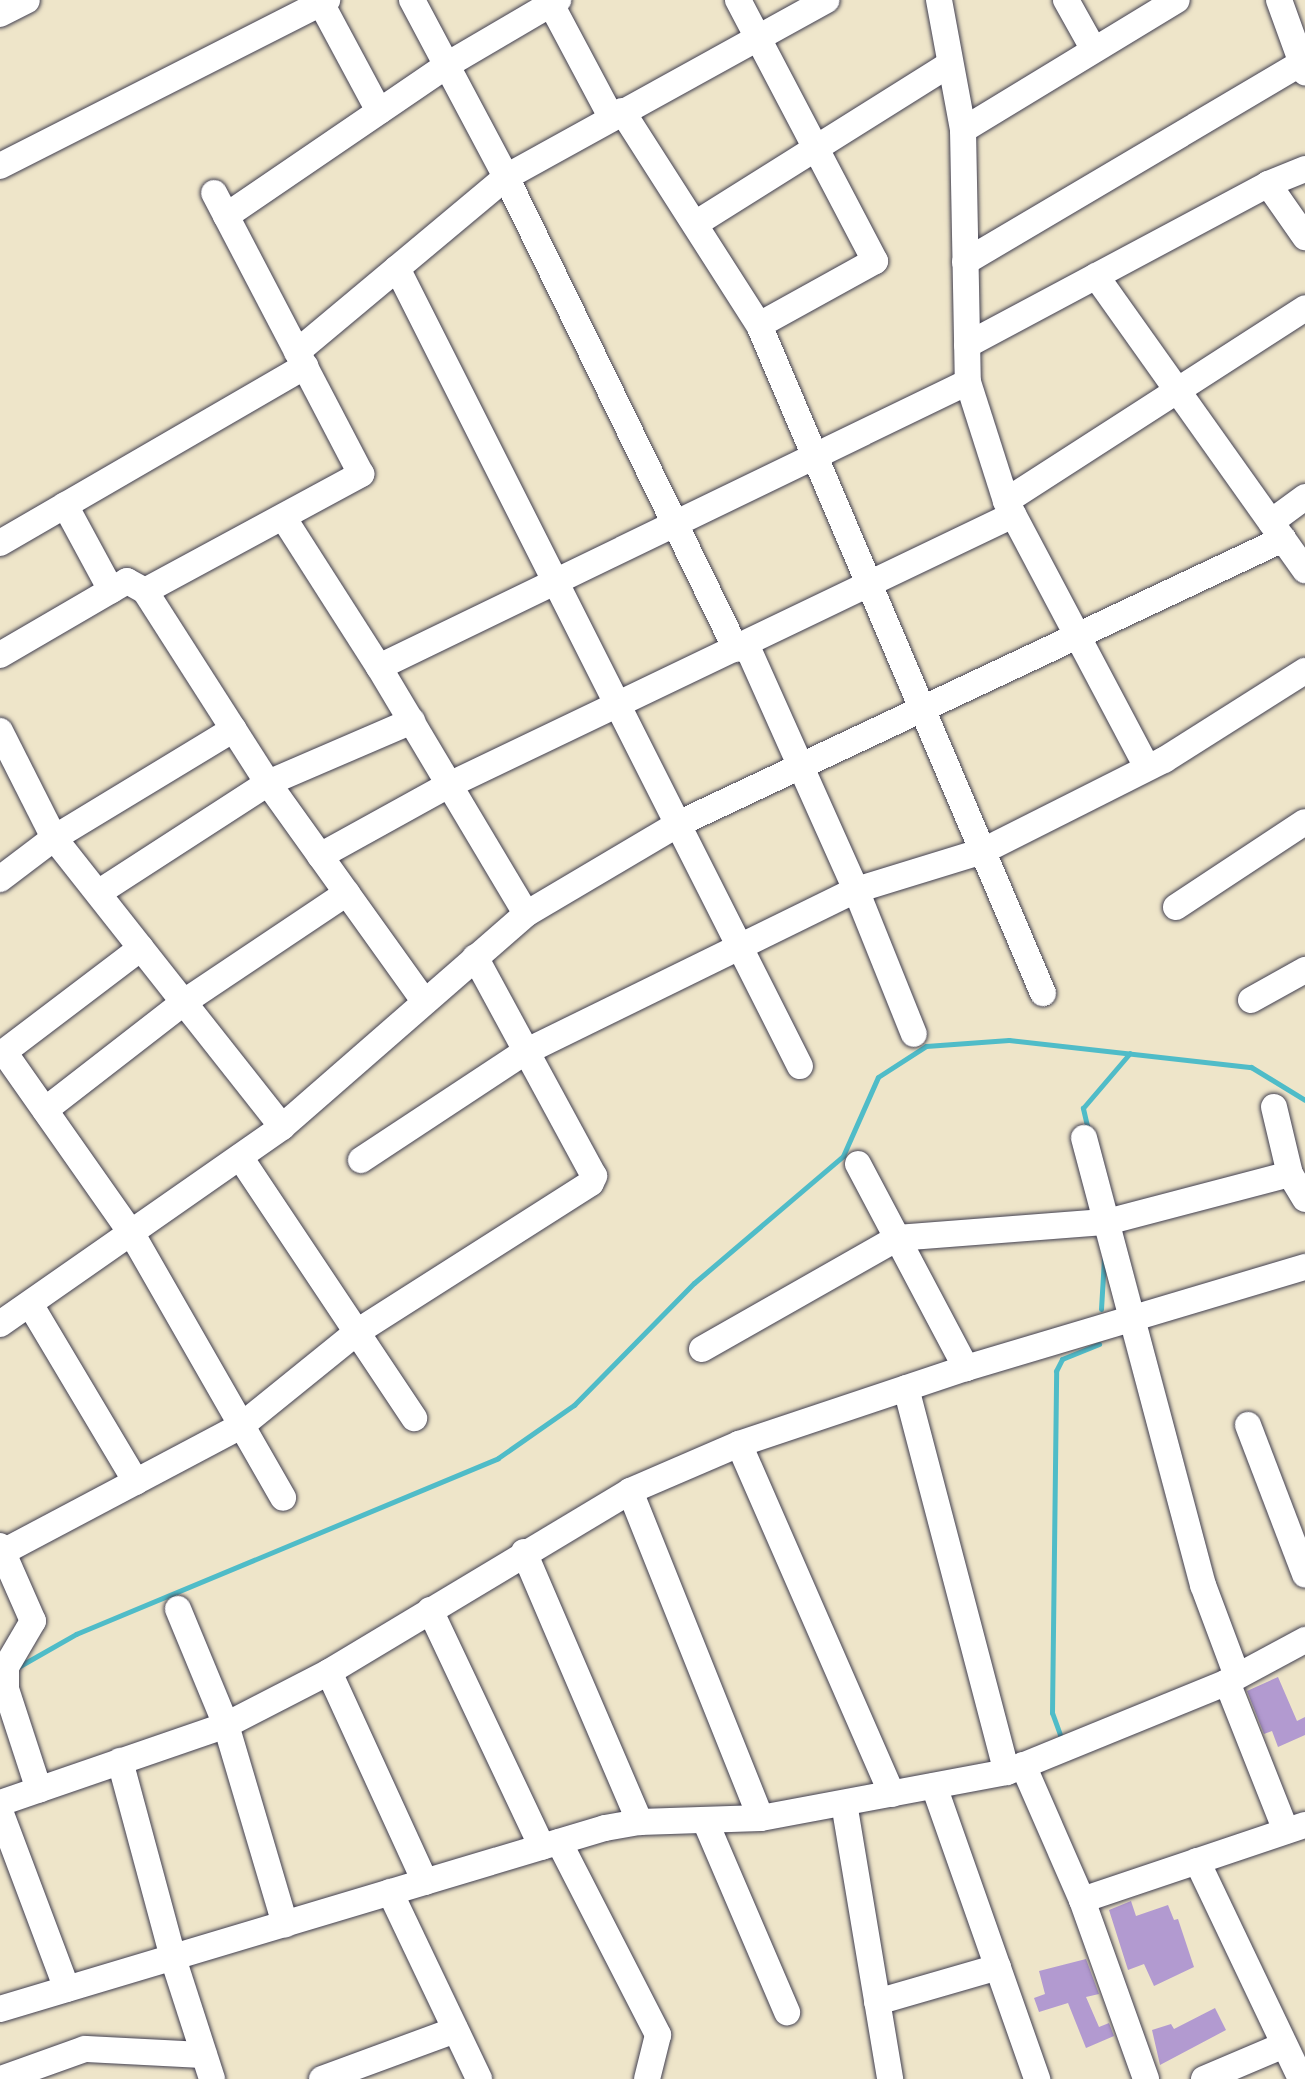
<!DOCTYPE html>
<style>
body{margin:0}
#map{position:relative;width:1305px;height:2079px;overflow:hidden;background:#eee5c9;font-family:Alegreya,serif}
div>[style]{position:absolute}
.stream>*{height:5px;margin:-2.5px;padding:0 2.5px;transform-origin:2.5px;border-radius:2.5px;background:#4fbcc8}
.building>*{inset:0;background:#b29ad0}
.roads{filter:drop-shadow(0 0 2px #413f50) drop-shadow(0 0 2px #413f50)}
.minor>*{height:26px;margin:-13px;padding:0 13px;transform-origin:13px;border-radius:13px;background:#fff}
span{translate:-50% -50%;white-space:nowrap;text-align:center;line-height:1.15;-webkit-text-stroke:7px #f7f3e8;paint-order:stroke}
</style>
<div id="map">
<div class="stream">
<div style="left:1088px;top:1130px;width:23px;rotate:-103deg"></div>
<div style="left:1083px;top:1108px;width:72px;rotate:-49.5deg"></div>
<div style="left:1101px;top:1309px;width:50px;rotate:-86.6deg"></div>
<div style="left:18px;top:1667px;width:67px;rotate:-29.6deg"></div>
<div style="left:76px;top:1634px;width:457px;rotate:-22.6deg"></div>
<div style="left:498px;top:1458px;width:93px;rotate:-34.9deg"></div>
<div style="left:574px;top:1405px;width:171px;rotate:-45.5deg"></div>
<div style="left:694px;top:1283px;width:196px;rotate:-40.4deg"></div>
<div style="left:843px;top:1156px;width:86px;rotate:-66.1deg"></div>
<div style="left:878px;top:1077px;width:57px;rotate:-32.9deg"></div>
<div style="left:926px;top:1046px;width:83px;rotate:-4.1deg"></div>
<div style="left:1009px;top:1040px;width:244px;rotate:6.4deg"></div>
<div style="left:1251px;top:1067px;width:63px;rotate:31.4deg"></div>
<div style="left:1062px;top:1740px;width:29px;rotate:-110deg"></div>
<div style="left:1052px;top:1713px;width:342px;rotate:-89.3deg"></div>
<div style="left:1056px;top:1371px;width:13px;rotate:-63deg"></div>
<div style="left:1062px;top:1359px;width:40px;rotate:-22deg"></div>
</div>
<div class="building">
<div style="clip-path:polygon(1278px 1677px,1297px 1721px,1305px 1717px,1305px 1735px,1278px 1747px,1272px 1731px,1264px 1734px,1247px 1691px)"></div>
<div style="clip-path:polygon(1131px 1901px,1136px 1916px,1168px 1905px,1174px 1920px,1178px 1919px,1194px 1967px,1154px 1986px,1144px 1964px,1128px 1970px,1109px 1910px)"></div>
<div style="clip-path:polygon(1086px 1959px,1099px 1994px,1086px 1997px,1099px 2027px,1109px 2023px,1114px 2036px,1086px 2048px,1068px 2003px,1039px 2012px,1034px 1998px,1045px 1994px,1039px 1971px)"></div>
<div style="clip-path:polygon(1215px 2008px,1226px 2030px,1160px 2065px,1152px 2030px,1171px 2024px,1174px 2029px)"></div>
</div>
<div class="roads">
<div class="minor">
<div style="left:412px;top:0;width:200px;rotate:62deg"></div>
<div style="left:506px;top:177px;width:525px;rotate:64.02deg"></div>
<div style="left:738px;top:0;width:295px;rotate:62.3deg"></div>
<div style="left:875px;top:261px;width:132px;rotate:151.1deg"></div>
<div style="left:939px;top:0;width:132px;rotate:79.5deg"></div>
<div style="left:963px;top:130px;width:252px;rotate:88.9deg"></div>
<div style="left:968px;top:382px;width:125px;rotate:72.3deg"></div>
<div style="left:1006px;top:501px;width:301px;rotate:62.1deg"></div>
<div style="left:1066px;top:0;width:57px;rotate:60.8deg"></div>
<div style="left:1279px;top:0;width:77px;rotate:70.1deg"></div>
<div style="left:321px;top:3px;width:123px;rotate:61.8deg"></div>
<div style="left:551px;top:4px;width:128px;rotate:62deg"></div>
<div style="left:0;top:14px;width:30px;rotate:-27deg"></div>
<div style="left:622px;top:111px;width:254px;rotate:57.4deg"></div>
<div style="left:759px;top:325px;width:726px;rotate:66.97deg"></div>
<div style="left:963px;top:130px;width:250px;rotate:-31.3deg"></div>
<div style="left:0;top:166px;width:367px;rotate:-26.9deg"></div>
<div style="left:1268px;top:184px;width:65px;rotate:55.1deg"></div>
<div style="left:226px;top:216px;width:268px;rotate:-34.3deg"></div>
<div style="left:447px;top:65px;width:129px;rotate:-30.4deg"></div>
<div style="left:695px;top:224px;width:301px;rotate:-32.1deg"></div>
<div style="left:965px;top:262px;width:395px;rotate:-30.6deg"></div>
<div style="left:397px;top:268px;width:894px;rotate:63.21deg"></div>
<div style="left:1096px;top:276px;width:361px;rotate:54.6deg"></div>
<div style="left:967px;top:345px;width:341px;rotate:-28.1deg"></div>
<div style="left:1268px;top:184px;width:40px;rotate:-22deg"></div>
<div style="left:297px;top:352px;width:273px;rotate:-39.9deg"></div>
<div style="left:506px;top:177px;width:366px;rotate:-28.9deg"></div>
<div style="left:1006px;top:501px;width:356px;rotate:-32.8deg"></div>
<div style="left:65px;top:505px;width:97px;rotate:61.6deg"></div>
<div style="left:283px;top:517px;width:178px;rotate:57.4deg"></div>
<div style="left:379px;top:667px;width:287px;rotate:59.2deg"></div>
<div style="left:1271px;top:522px;width:42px;rotate:-36.3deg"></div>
<div style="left:0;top:543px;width:353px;rotate:-30.1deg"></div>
<div style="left:145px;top:591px;width:246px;rotate:-28.4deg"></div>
<div style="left:361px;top:474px;width:317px;rotate:-117.6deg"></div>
<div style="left:746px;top:644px;width:269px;rotate:65.9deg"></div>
<div style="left:856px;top:890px;width:155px;rotate:68.1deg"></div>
<div style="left:0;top:655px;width:147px;rotate:-30.2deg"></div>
<div style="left:127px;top:581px;width:21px;rotate:29deg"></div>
<div style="left:145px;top:591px;width:228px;rotate:57.4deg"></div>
<div style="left:268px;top:783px;width:269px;rotate:54.4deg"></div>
<div style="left:379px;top:667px;width:654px;rotate:-25.82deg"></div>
<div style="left:0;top:731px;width:120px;rotate:63.2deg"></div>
<div style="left:54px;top:838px;width:368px;rotate:51.7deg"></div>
<div style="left:320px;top:856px;width:145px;rotate:-28.9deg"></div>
<div style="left:447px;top:786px;width:628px;rotate:-25.59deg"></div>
<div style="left:0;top:879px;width:68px;rotate:-37.2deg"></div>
<div style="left:54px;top:838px;width:210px;rotate:-31.2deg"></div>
<div style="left:98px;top:893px;width:202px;rotate:-32.9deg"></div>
<div style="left:268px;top:783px;width:157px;rotate:-23.3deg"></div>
<div style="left:1176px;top:907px;width:154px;rotate:-33.4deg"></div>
<div style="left:1251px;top:1000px;width:62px;rotate:-29.1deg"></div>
<div style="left:4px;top:1052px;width:223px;rotate:54.9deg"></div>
<div style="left:132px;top:1234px;width:304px;rotate:60.2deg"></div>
<div style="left:0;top:1055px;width:177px;rotate:-37.2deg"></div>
<div style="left:1274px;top:1107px;width:69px;rotate:76.6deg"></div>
<div style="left:1290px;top:1174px;width:29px;rotate:59deg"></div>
<div style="left:45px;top:1110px;width:176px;rotate:-37.8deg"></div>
<div style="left:184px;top:1002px;width:196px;rotate:-33.8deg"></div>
<div style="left:1084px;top:1138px;width:463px;rotate:75.1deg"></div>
<div style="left:1203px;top:1585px;width:97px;rotate:69.5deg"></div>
<div style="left:240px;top:1157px;width:314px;rotate:56.3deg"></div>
<div style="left:361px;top:1160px;width:196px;rotate:-33.4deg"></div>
<div style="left:525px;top:1052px;width:369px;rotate:-26.1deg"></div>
<div style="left:856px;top:890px;width:133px;rotate:-17.1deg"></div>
<div style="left:983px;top:851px;width:203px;rotate:-26.7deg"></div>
<div style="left:1164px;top:760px;width:167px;rotate:-32.3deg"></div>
<div style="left:858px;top:1164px;width:231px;rotate:62.1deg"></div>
<div style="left:30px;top:1304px;width:207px;rotate:59.2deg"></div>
<div style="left:0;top:1324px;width:344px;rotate:-34.9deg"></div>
<div style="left:282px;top:1127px;width:324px;rotate:-41.1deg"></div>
<div style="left:526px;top:914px;width:177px;rotate:-30.6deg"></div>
<div style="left:678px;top:824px;width:669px;rotate:-25.22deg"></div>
<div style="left:702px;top:1349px;width:224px;rotate:-29.6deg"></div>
<div style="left:897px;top:1238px;width:211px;rotate:-4.4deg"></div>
<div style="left:1107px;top:1222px;width:189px;rotate:-14.7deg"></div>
<div style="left:906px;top:1388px;width:397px;rotate:75.3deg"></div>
<div style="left:1248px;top:1425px;width:160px;rotate:69.1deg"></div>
<div style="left:739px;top:1444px;width:382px;rotate:66.4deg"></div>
<div style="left:630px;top:1491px;width:352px;rotate:68.2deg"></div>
<div style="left:0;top:1546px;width:82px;rotate:66.3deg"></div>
<div style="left:33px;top:1621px;width:53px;rotate:120.4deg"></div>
<div style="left:6px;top:1667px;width:22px;rotate:90deg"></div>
<div style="left:6px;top:1689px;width:106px;rotate:71.9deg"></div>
<div style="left:3px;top:1552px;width:269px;rotate:-27.9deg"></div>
<div style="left:241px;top:1426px;width:149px;rotate:-39deg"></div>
<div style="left:357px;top:1332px;width:277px;rotate:-32.5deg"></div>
<div style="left:591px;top:1183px;width:8px;rotate:-67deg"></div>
<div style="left:594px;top:1176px;width:249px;rotate:-118.5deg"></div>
<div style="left:524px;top:1552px;width:294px;rotate:66.8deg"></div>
<div style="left:178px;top:1609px;width:126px;rotate:67.5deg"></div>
<div style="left:226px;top:1725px;width:208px;rotate:73.5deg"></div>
<div style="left:430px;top:1610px;width:262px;rotate:64.7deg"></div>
<div style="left:329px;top:1672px;width:231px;rotate:65.4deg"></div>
<div style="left:1227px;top:1682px;width:160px;rotate:68.4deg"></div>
<div style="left:120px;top:1761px;width:204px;rotate:74.9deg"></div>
<div style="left:173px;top:1958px;width:127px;rotate:72.1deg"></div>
<div style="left:1023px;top:1765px;width:147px;rotate:66.4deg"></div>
<div style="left:1082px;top:1900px;width:190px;rotate:70.3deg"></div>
<div style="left:934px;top:1786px;width:311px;rotate:70.6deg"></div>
<div style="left:0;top:1803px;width:239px;rotate:-19deg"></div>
<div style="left:226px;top:1725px;width:116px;rotate:-27.2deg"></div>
<div style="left:329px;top:1672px;width:351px;rotate:-31deg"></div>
<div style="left:630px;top:1491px;width:119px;rotate:-23.3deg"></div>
<div style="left:739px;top:1444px;width:239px;rotate:-18.5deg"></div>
<div style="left:966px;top:1368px;width:354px;rotate:-16.6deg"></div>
<div style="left:844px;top:1803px;width:280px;rotate:80.5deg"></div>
<div style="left:0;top:1811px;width:190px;rotate:69.4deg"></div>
<div style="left:706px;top:1823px;width:206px;rotate:66.8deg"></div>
<div style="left:559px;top:1842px;width:217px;rotate:62.8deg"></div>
<div style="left:658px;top:2035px;width:45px;rotate:104deg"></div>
<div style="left:1197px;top:1861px;width:242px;rotate:64.5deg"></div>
<div style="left:390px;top:1892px;width:207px;rotate:64.5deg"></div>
<div style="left:1082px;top:1900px;width:235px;rotate:-18.6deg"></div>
<div style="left:877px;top:2002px;width:126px;rotate:-16.1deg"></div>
<div style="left:0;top:2009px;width:631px;rotate:-16.66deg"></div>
<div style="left:605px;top:1828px;width:36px;rotate:-10deg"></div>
<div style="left:640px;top:1822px;width:121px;rotate:-1.9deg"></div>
<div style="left:761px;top:1818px;width:250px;rotate:-10.6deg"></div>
<div style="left:1007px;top:1772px;width:238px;rotate:-22.2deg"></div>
<div style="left:1227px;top:1682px;width:89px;rotate:-28.3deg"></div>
<div style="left:1px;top:2079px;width:89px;rotate:-19.7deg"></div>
<div style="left:85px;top:2049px;width:119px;rotate:2.9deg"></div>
<div style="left:322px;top:2079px;width:142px;rotate:-20.2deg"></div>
<div style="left:1204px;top:2079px;width:87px;rotate:-23deg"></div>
</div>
</div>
</div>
